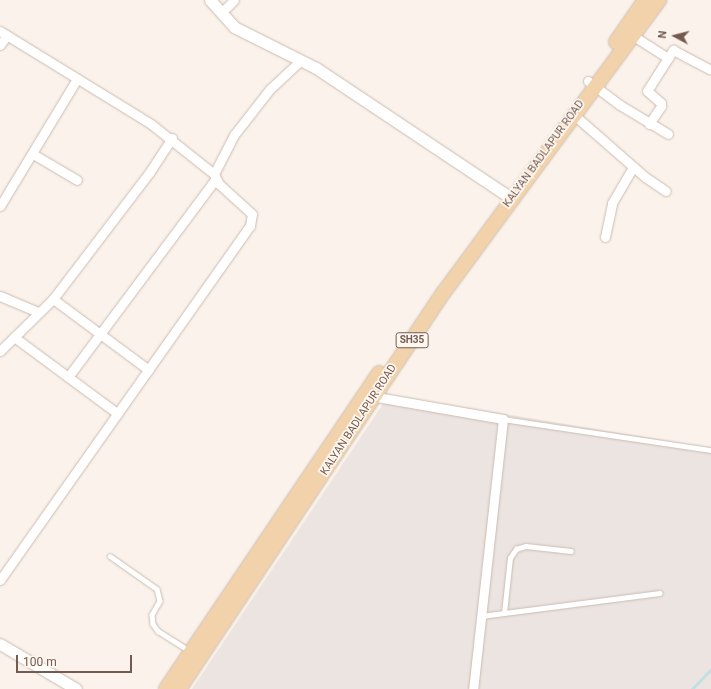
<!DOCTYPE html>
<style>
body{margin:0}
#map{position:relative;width:711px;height:689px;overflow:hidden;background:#fbf3eb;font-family:Roboto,sans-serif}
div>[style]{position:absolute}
.industrial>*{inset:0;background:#ebe4e0}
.stream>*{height:2.5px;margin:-1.25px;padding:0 1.25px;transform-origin:1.25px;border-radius:1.25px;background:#c0e0e3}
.roads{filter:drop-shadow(0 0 1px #ccbbb1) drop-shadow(0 0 1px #ccbbb1)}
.service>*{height:4.5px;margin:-2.25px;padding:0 2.25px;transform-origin:2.25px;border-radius:2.25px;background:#fff}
.minor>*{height:9px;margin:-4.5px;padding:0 4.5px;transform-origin:4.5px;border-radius:4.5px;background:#fff}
.tertiary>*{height:11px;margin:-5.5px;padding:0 5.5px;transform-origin:5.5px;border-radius:5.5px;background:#fff}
.primary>*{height:14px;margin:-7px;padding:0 7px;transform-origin:7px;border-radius:7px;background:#f2d2aa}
span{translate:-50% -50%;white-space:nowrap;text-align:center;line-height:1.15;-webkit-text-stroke:3.5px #fef8f1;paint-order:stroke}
.shield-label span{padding:1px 3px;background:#fef8f1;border:1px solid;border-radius:3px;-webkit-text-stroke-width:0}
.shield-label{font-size:10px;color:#745a50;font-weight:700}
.street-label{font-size:11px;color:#745a50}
.north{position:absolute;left:655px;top:16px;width:40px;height:40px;-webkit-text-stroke:3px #fef8f1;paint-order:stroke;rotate:277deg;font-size:11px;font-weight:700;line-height:16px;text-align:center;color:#745a50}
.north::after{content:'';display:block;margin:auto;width:14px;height:18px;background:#745a50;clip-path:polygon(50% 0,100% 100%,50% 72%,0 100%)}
.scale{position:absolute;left:16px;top:655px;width:116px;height:18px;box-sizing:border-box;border:2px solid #745a50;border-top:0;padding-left:5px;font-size:12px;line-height:14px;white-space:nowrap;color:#745a50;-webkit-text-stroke:3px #fef8f1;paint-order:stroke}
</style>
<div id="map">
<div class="industrial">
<div style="clip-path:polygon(389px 395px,711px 448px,711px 689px,192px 689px)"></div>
</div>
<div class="stream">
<div style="left:692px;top:689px;width:28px;rotate:-46deg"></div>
</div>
<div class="roads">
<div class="service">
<div style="left:503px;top:419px;width:210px;rotate:8.5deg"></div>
<div style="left:110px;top:556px;width:57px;rotate:35.1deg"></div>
<div style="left:157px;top:589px;width:12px;rotate:76deg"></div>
<div style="left:160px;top:601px;width:16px;rotate:120deg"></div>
<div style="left:152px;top:615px;width:9px;rotate:84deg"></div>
<div style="left:153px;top:624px;width:9px;rotate:54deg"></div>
<div style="left:158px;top:631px;width:36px;rotate:32deg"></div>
<div style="left:504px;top:613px;width:55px;rotate:-83.8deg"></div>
<div style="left:510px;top:558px;width:11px;rotate:-56deg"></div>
<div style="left:516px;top:549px;width:10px;rotate:-17deg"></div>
<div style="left:526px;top:546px;width:45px;rotate:6.3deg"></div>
<div style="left:481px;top:616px;width:180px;rotate:-7.3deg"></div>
</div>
<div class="minor">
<div style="left:221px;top:13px;width:18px;rotate:-45deg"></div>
<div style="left:0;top:31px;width:177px;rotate:31.6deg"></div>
<div style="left:151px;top:124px;width:80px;rotate:38.4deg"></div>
<div style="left:632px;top:35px;width:43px;rotate:32.6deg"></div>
<div style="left:0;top:45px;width:12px;rotate:-55deg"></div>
<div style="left:588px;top:81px;width:40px;rotate:37deg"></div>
<div style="left:620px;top:105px;width:56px;rotate:31.1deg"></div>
<div style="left:573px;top:114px;width:96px;rotate:41.2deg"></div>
<div style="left:645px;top:177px;width:25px;rotate:34deg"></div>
<div style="left:649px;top:124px;width:22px;rotate:-56deg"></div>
<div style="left:661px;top:106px;width:3px;rotate:-90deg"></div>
<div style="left:661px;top:103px;width:18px;rotate:-139deg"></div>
<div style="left:647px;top:91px;width:49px;rotate:-57.6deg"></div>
<div style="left:673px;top:50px;width:41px;rotate:27.8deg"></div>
<div style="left:33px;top:154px;width:51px;rotate:30.6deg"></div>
<div style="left:0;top:206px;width:149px;rotate:-58.8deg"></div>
<div style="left:605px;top:237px;width:35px;rotate:-78deg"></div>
<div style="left:612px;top:203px;width:42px;rotate:-59.7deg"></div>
<div style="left:0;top:296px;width:41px;rotate:22.8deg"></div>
<div style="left:53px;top:299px;width:119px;rotate:36.5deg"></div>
<div style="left:14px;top:337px;width:129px;rotate:36.5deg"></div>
<div style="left:0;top:351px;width:74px;rotate:-44.5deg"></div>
<div style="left:53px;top:299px;width:158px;rotate:-52.7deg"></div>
<div style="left:149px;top:173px;width:42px;rotate:-56.7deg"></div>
<div style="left:68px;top:377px;width:246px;rotate:-53.3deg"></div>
<div style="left:371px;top:396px;width:134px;rotate:9.9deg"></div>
<div style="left:503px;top:419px;width:272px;rotate:96.3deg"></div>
<div style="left:0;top:580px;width:433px;rotate:-54.8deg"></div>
<div style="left:250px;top:226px;width:12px;rotate:-81deg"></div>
<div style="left:252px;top:214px;width:45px;rotate:-137.7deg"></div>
<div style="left:219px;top:184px;width:11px;rotate:-117deg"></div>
<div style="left:214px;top:174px;width:44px;rotate:-62.9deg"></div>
<div style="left:234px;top:135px;width:58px;rotate:-52deg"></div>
<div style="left:270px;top:89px;width:41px;rotate:-43deg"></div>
</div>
<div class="tertiary">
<div style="left:210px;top:0;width:36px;rotate:48deg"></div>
<div style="left:234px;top:27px;width:92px;rotate:26.6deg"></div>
<div style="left:316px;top:68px;width:234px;rotate:33.7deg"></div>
<div style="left:0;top:644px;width:88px;rotate:30.6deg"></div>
</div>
<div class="primary">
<div style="left:616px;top:42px;width:51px;rotate:-55.4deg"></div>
<div style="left:166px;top:689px;width:381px;rotate:-56deg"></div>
<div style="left:179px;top:689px;width:477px;rotate:-56.3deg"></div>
<div style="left:444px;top:292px;width:363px;rotate:-53.6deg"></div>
</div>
</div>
<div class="shield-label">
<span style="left:412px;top:340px">SH35</span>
</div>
<div class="street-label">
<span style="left:544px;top:154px;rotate:-54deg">KALYAN BADLAPUR ROAD</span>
<span style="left:359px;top:420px;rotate:-57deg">KALYAN BADLAPUR ROAD</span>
</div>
<div class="north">N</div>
<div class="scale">100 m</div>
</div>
